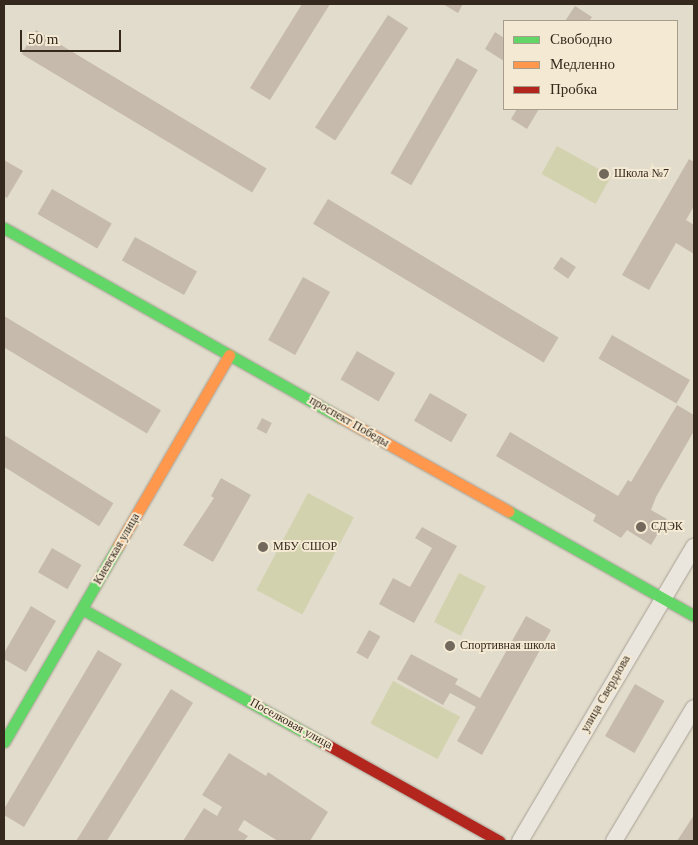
<!DOCTYPE html>
<meta charset="utf-8">
<style>
body{margin:0}
#map{position:relative;width:698px;height:845px;overflow:hidden;background:#e2dccc;font-family:Georgia,serif}
div>[style]{position:absolute}
.green>*{inset:0;background:#d2d2af;transform-origin:0 0}
.building>*{inset:0;background:#c6baad;transform-origin:0 0}
.roads{filter:drop-shadow(0 0 1px #a7a195) drop-shadow(0 0 1px #a7a195)}
.street>*{height:16px;margin:-8px;padding:0 8px;transform-origin:8px;border-radius:8px;background:#eae6dd}
.fast>*{height:11px;margin:-5.5px;padding:0 5.5px;transform-origin:5.5px;border-radius:5.5px;background:#63d668}
.slow>*{height:11px;margin:-5.5px;padding:0 5.5px;transform-origin:5.5px;border-radius:5.5px;background:#ff974d}
.jam>*{height:11px;margin:-5.5px;padding:0 5.5px;transform-origin:5.5px;border-radius:5.5px;background:#b3261e}
.dots>*{width:14px;height:14px;translate:-50% -50%;box-sizing:border-box;border:2px solid #f4e9d2;border-radius:50%}
span{translate:-50% -50%;white-space:nowrap;text-align:center;line-height:1.15;-webkit-text-stroke:4px #f4e9d2;paint-order:stroke}
.poi-label{font-size:12px;color:#35291e}
.left{translate:0 -50%;text-align:left}
.street-label{font-size:12px;color:#35291e}
.frame{position:absolute;inset:0;border:5px solid #35291e;pointer-events:none}
.legend{position:absolute;left:503px;top:20px;width:175px;height:90px;box-sizing:border-box;background:#f4e9d2;border:1px solid #a89c8a;margin:0;padding:6px 9px;list-style:none;font-size:15px;color:#35291e}
.legend li{display:flex;align-items:center;gap:10px;height:25px}
.legend b{width:25px;border:1px solid #a89c8a}
.scale{position:absolute;left:20px;top:30px;width:101px;height:22px;box-sizing:border-box;border:2px solid #35291e;border-top:0;padding-left:6px;font-size:15px;line-height:18px;white-space:nowrap;color:#35291e;-webkit-text-stroke:4px #f4e9d2;paint-order:stroke}
</style>
<div id="map">
<div class="green">
<div style="left:557px;top:146px;width:62px;height:32px;rotate:29deg"></div>
<div style="left:308px;top:493px;width:52px;height:110px;rotate:28deg"></div>
<div style="left:459px;top:573px;width:30px;height:55px;rotate:27deg"></div>
<div style="left:393px;top:681px;width:76px;height:48px;rotate:28deg"></div>
</div>
<div class="building">
<div style="clip-path:polygon(302px 4px,330px 4px,270px 100px,250px 88px)"></div>
<div style="clip-path:polygon(443px 4px,463px 4px,458px 13px)"></div>
<div style="clip-path:polygon(575px 6px,592px 17px,589px 21px,565px 21px)"></div>
<div style="left:388px;top:15px;width:24px;height:134px;rotate:33deg"></div>
<div style="left:36px;top:30px;width:269px;height:28px;rotate:31deg"></div>
<div style="clip-path:polygon(495px 32px,504px 38px,504px 61px,485px 49px)"></div>
<div style="left:457px;top:58px;width:24px;height:133px;rotate:30deg"></div>
<div style="clip-path:polygon(517px 109px,539px 109px,527px 129px,511px 119px)"></div>
<div style="clip-path:polygon(689px 159px,694px 162px,694px 206px,686px 220px,694px 225px,694px 254px,676px 243px,649px 290px,622px 275px)"></div>
<div style="clip-path:polygon(4px 160px,23px 171px,7px 198px,4px 196px)"></div>
<div style="left:52px;top:189px;width:69px;height:29px;rotate:30deg"></div>
<div style="left:328px;top:199px;width:269px;height:29px;rotate:31deg"></div>
<div style="left:135px;top:237px;width:71px;height:27px;rotate:29deg"></div>
<div style="left:561px;top:257px;width:18px;height:14px;rotate:34deg"></div>
<div style="left:303px;top:277px;width:31px;height:72px;rotate:29deg"></div>
<div style="left:4px;top:316px;width:183px;height:27px;rotate:31deg"></div>
<div style="left:612px;top:335px;width:90px;height:27px;rotate:30deg"></div>
<div style="left:357px;top:351px;width:44px;height:33px;rotate:30deg"></div>
<div style="left:430px;top:393px;width:43px;height:32px;rotate:30deg"></div>
<div style="clip-path:polygon(677px 405px,694px 415px,694px 431px,656px 497px,651px 510px,667px 519px,651px 545px,627px 530px,621px 538px,593px 521px,596px 515px,496px 456px,510px 432px,618px 496px,628px 480px,631px 482px)"></div>
<div style="left:262px;top:418px;width:11px;height:12px;rotate:27deg"></div>
<div style="left:4px;top:435px;width:129px;height:27px;rotate:32deg"></div>
<div style="clip-path:polygon(221px 478px,251px 495px,213px 562px,183px 545px,214px 498px,211px 496px)"></div>
<div style="clip-path:polygon(422px 527px,457px 546px,414px 623px,379px 604px,393px 578px,410px 587px,432px 548px,415px 538px)"></div>
<div style="left:52px;top:548px;width:34px;height:28px;rotate:30deg"></div>
<div style="clip-path:polygon(31px 606px,56px 621px,26px 672px,4px 659px,4px 653px)"></div>
<div style="clip-path:polygon(526px 616px,551px 630px,482px 755px,457px 741px,476px 707px,450px 693px,443px 705px,397px 679px,411px 654px,458px 679px,455px 684px,480px 698px)"></div>
<div style="left:369px;top:630px;width:13px;height:26px;rotate:29deg"></div>
<div style="clip-path:polygon(98px 650px,122px 664px,24px 827px,4px 815px,4px 809px)"></div>
<div style="left:635px;top:684px;width:34px;height:60px;rotate:30deg"></div>
<div style="left:171px;top:689px;width:26px;height:178px;rotate:32deg"></div>
<div style="clip-path:polygon(229px 753px,266px 776px,268px 772px,328px 812px,310px 841px,278px 841px,244px 820px,238px 830px,248px 836px,244px 841px,183px 841px,204px 808px,217px 816px,222px 807px,202px 795px)"></div>
<div style="clip-path:polygon(694px 815px,694px 841px,677px 841px)"></div>
</div>
<div class="roads">
<div class="street">
<div style="left:520px;top:841px;width:342px;rotate:-59.4deg"></div>
<div style="left:614px;top:841px;width:155px;rotate:-59deg"></div>
</div>
<div class="fast">
<div style="left:4px;top:228px;width:386px;rotate:29.4deg"></div>
<div style="left:508px;top:511px;width:214px;rotate:29.4deg"></div>
<div style="left:82px;top:609px;width:277px;rotate:29deg"></div>
<div style="left:4px;top:742px;width:227px;rotate:-59.8deg"></div>
</div>
<div class="slow">
<div style="left:340px;top:417px;width:193px;rotate:29.2deg"></div>
<div style="left:118px;top:546px;width:221px;rotate:-59.8deg"></div>
</div>
<div class="jam">
<div style="left:324px;top:743px;width:201px;rotate:29.2deg"></div>
</div>
</div>
<div class="dots">
<div style="left:604px;top:174px;background:#72685b"></div>
<div style="left:641px;top:527px;background:#72685b"></div>
<div style="left:263px;top:547px;background:#72685b"></div>
<div style="left:450px;top:646px;background:#72685b"></div>
</div>
<div class="poi-label">
<span class="left" style="left:614px;top:174px">Школа №7</span>
<span class="left" style="left:651px;top:527px">СДЭК</span>
<span class="left" style="left:273px;top:547px">МБУ СШОР</span>
<span class="left" style="left:460px;top:646px">Спортивная школа</span>
</div>
<div class="street-label">
<span style="left:349px;top:422px;rotate:30deg">проспект Победы</span>
<span style="left:117px;top:549px;rotate:-60deg">Киевская улица</span>
<span style="left:606px;top:694px;rotate:-60deg">улица Свердлова</span>
<span style="left:291px;top:724px;rotate:29deg">Поселковая улица</span>
</div>
<div class="frame"></div>
<ul class="legend">
<li><b style="height:6px;background:#63d668"></b>Свободно</li>
<li><b style="height:6px;background:#ff974d"></b>Медленно</li>
<li><b style="height:6px;background:#b3261e"></b>Пробка</li>
</ul>
<div class="scale">50 m</div>
</div>
